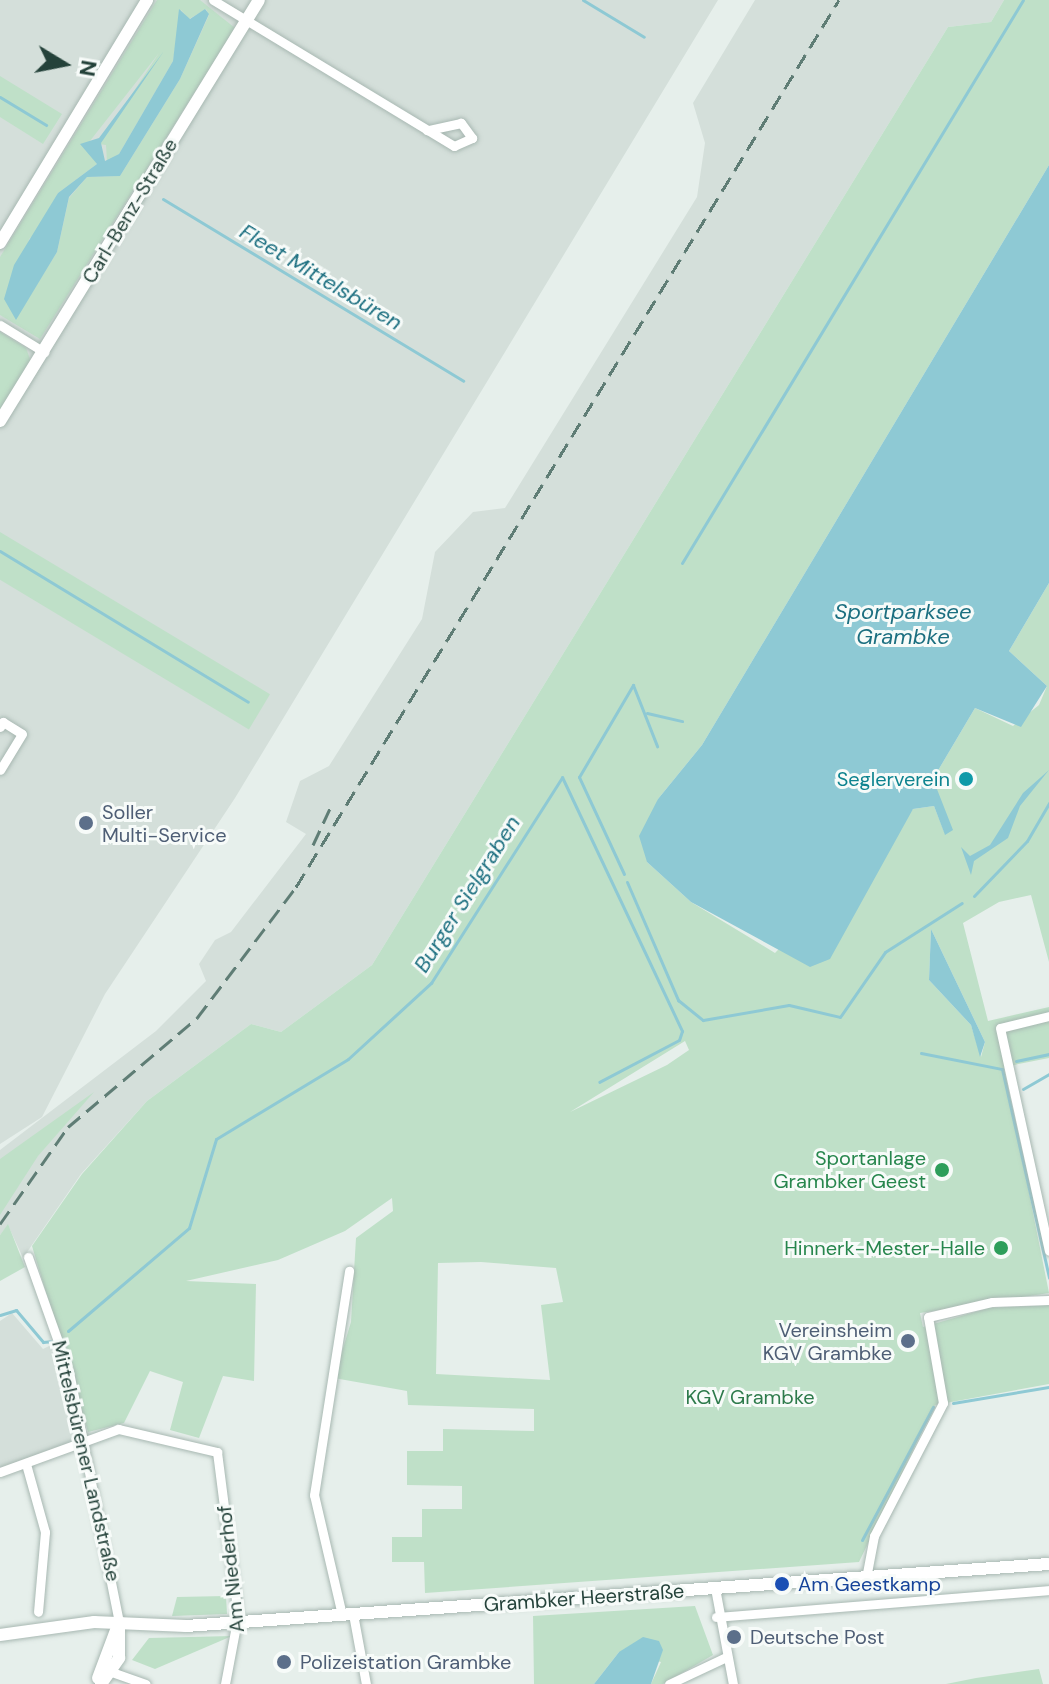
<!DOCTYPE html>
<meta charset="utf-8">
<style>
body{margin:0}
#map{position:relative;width:1049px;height:1684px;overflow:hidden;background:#e6efeb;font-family:"DM Sans",sans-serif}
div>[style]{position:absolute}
.built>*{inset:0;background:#d4dfda}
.green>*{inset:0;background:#bfe0c8;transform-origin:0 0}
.water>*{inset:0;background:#8ec9d4}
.stream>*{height:3px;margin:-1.5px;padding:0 1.5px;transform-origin:1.5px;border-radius:1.5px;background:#8ec9d4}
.roads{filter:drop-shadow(0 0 2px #a8b8b2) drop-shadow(0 0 2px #a8b8b2)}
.street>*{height:9px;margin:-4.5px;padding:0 4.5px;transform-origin:4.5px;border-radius:4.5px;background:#fff}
.secondary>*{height:12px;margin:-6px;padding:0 6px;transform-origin:6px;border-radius:6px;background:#fff}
.rail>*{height:3px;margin-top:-1.5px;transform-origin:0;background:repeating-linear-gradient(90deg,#5f7d75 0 16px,transparent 0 24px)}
.dots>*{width:22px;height:22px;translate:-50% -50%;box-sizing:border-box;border:4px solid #f7fbf9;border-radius:50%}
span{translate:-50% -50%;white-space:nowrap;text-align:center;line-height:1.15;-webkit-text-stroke:6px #f7fbf9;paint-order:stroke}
.street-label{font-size:20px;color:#24423a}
.culture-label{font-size:20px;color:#0d838f}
.right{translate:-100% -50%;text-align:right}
.service-label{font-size:20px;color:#4e5e75}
.left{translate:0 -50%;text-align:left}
.leisure-label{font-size:20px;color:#27864d}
.park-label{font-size:20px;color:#2d7a4b}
.transit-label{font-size:20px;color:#164399}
.water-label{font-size:22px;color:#1c6f80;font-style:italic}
.north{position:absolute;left:24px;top:24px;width:80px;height:80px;-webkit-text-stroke:6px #f7fbf9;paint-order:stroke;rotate:100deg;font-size:22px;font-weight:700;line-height:32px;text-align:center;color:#24423a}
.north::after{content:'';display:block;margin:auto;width:28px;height:36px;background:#24423a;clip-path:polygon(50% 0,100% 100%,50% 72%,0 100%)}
</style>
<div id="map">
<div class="built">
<div style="clip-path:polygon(0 0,718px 0,235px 798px,105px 994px,42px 1117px,0 1144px)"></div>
<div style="clip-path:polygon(755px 0,1004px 0,991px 22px,948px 27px,372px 965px,281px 1032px,251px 1024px,147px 1101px,81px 1174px,23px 1258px,8px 1225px,0 1235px,0 1150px,156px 1031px,206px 981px,199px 964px,215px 940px,231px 932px,306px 834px,286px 822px,300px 781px,329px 766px,422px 619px,435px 552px,473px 512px,505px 508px,697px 197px,705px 143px,693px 103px)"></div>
<div style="clip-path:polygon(12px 1313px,43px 1349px,55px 1343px,79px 1439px,0 1468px,0 1321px)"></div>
</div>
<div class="green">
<div style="clip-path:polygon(evenodd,157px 0,200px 0,235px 28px,40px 339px,0 315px,0 257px,157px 0,181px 10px,189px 19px,206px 9px,209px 15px,180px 79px,120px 176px,87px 177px,69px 198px,57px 252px,17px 317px,29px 239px,42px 229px,58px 193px,97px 164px,86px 146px,159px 53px,99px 144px,106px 145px,107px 162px,119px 154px,173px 61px,181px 10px)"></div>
<div style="clip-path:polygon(evenodd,1004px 0,1049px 0,1049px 165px,702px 745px,658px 799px,647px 862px,691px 902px,775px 953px,913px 809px,934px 806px,945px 834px,933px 779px,975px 708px,1013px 726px,1039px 705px,1047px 686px,1009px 651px,1049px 583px,1049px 962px,1031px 895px,999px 902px,963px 923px,988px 1021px,1049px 1007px,1049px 1058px,1004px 1067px,1049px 1293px,920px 1313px,923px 1327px,989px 1308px,1049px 1305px,1049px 1384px,935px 1405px,859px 1562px,425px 1593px,424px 1562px,392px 1562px,392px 1537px,422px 1537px,422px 1509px,462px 1509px,462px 1486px,407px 1485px,407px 1451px,443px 1451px,443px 1429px,534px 1431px,534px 1409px,408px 1405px,407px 1391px,334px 1378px,351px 1322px,356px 1238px,393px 1211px,392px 1198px,345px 1231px,278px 1260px,186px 1281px,256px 1284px,254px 1381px,223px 1376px,199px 1438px,170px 1430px,183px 1382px,150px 1371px,124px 1423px,88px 1432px,32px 1246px,82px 1174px,147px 1101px,251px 1024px,281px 1032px,372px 965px,948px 27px,991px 22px,1004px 0,931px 929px,985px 1042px,981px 1057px,971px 1025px,929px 980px,931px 929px,1004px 0,685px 1041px,689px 1050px,667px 1065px,570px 1112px,685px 1041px,1004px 0,481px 1262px,556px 1268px,563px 1302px,541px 1305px,550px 1380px,436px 1374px,438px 1263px,481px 1262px)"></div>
<div style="clip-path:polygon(0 76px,62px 114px,43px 144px,0 117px)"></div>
<div style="clip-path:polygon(0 332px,26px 348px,31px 362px,0 413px)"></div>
<div style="left:0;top:532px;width:315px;height:41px;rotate:31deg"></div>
<div style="clip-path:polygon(94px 1092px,38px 1156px,0 1215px,0 1159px)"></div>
<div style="clip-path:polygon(8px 1224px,25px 1267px,0 1281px,0 1235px)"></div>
<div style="clip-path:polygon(226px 1596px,227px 1614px,172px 1616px,177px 1597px)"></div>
<div style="clip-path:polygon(695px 1606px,713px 1655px,663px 1684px,651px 1684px,661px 1662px,619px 1652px,594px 1684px,534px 1684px,533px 1616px)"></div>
<div style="clip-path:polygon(232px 1636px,155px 1669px,132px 1660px,149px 1638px)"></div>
<div style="clip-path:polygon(1039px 1669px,1043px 1684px,946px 1684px,976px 1678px)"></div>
</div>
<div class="water">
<div style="clip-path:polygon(179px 9px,190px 19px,205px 9px,209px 14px,180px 79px,120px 176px,87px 177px,69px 197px,57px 252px,16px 320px,4px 299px,14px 265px,58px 193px,97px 164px,80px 144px,99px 138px,164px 51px,101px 143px,105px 161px,119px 154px,173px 61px)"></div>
<div style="clip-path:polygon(1049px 165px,1049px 583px,1009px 651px,1047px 686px,1021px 727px,975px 708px,933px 779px,953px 830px,945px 835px,934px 806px,913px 809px,830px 959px,810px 967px,691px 902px,647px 862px,639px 836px,658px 799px,702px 745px)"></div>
<div style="clip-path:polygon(1049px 770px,1020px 806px,1008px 838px,974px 861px,971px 875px,961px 847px,970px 856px,990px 845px,1023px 793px)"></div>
<div style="clip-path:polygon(931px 929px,985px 1042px,980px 1057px,971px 1025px,929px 980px)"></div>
<div style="clip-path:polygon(643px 1637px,659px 1641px,663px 1650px,651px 1684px,594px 1684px,619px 1652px)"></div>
</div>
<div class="stream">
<div style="left:583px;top:0;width:71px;rotate:31.2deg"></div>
<div style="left:0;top:97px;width:54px;rotate:31.3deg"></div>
<div style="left:163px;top:199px;width:351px;rotate:31.2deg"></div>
<div style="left:0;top:551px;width:290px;rotate:31.3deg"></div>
<div style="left:682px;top:563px;width:658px;rotate:-58.8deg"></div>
<div style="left:647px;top:713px;width:36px;rotate:13deg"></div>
<div style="left:624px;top:874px;width:107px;rotate:-114.9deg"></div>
<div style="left:579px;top:777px;width:107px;rotate:-59.6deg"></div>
<div style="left:633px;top:685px;width:66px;rotate:68.5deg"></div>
<div style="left:627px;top:882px;width:129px;rotate:66.6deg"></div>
<div style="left:678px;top:1000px;width:32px;rotate:39deg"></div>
<div style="left:703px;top:1020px;width:87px;rotate:-9.9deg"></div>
<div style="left:789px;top:1005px;width:52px;rotate:13.2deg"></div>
<div style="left:840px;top:1017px;width:79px;rotate:-55.3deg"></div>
<div style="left:885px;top:952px;width:91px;rotate:-32.5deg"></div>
<div style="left:974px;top:896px;width:76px;rotate:-46.1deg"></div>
<div style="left:1027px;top:841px;width:44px;rotate:-59.9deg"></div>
<div style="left:921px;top:1053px;width:83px;rotate:11.2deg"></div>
<div style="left:1002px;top:1069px;width:214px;rotate:77.3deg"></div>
<div style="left:1016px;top:1061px;width:34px;rotate:-12deg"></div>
<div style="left:1023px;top:1089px;width:30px;rotate:-30deg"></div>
<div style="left:0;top:1315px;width:17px;rotate:-17deg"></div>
<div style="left:16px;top:1310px;width:42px;rotate:49.8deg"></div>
<div style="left:43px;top:1342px;width:10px;rotate:-6deg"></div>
<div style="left:68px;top:1331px;width:159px;rotate:-40.4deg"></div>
<div style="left:189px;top:1228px;width:93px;rotate:-73.1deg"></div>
<div style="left:216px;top:1139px;width:154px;rotate:-31.2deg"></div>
<div style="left:348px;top:1059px;width:113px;rotate:-42.5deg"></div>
<div style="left:431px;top:983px;width:244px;rotate:-57.5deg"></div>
<div style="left:562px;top:777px;width:281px;rotate:64.7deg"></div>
<div style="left:682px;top:1031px;width:9px;rotate:108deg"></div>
<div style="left:679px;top:1040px;width:90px;rotate:152.3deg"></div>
<div style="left:953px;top:1403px;width:97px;rotate:-9.5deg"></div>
<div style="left:862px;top:1540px;width:151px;rotate:-61.9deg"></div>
</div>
<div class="roads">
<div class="street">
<div style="left:213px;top:0;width:282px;rotate:31.2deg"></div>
<div style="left:454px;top:146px;width:20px;rotate:-24deg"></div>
<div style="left:472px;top:138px;width:19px;rotate:-126deg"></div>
<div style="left:461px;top:123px;width:35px;rotate:168deg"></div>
<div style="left:0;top:325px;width:52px;rotate:31.5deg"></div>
<div style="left:0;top:727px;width:6px;rotate:-59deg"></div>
<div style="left:3px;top:722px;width:22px;rotate:32deg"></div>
<div style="left:22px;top:734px;width:42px;rotate:121.4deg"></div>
<div style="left:1049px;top:1016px;width:50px;rotate:166.2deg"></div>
<div style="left:1000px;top:1028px;width:228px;rotate:77.6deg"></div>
<div style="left:28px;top:1257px;width:122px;rotate:70.4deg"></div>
<div style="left:69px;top:1372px;width:255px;rotate:78.7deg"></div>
<div style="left:26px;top:1464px;width:71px;rotate:74.4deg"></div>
<div style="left:45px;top:1532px;width:80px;rotate:95deg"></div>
<div style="left:0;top:1472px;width:126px;rotate:-20deg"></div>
<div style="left:118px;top:1429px;width:102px;rotate:13.1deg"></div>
<div style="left:217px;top:1452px;width:164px;rotate:82.7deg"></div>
<div style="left:238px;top:1615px;width:70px;rotate:100.7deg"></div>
<div style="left:866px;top:1578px;width:43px;rotate:-79.2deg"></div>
<div style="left:874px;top:1536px;width:150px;rotate:-62.6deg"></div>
<div style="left:943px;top:1403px;width:87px;rotate:-99.9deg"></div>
<div style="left:928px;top:1317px;width:66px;rotate:-13.2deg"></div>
<div style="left:992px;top:1302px;width:57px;rotate:-2deg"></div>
<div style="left:715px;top:1588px;width:98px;rotate:79.4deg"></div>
<div style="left:353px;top:1614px;width:71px;rotate:79.5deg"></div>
<div style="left:342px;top:1615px;width:123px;rotate:-103.1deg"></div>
<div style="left:314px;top:1495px;width:227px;rotate:-81.1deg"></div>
<div style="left:716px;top:1617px;width:334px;rotate:-4.6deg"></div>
<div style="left:106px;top:1670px;width:42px;rotate:19.3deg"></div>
<div style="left:669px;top:1684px;width:63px;rotate:-25.3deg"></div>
</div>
<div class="secondary">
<div style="left:0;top:243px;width:284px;rotate:-58.8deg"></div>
<div style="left:0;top:421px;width:494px;rotate:-58.4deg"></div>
<div style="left:0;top:1635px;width:95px;rotate:-7.9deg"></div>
<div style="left:94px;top:1622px;width:92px;rotate:2.5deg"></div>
<div style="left:186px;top:1626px;width:865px;rotate:-4.11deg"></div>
<div style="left:98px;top:1678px;width:60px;rotate:-69.4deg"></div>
<div style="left:101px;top:1684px;width:32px;rotate:-55deg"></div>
<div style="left:119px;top:1658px;width:36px;rotate:-90deg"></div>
</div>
</div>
<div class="rail">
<div style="left:313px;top:845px;width:45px;rotate:-65.1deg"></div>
<div style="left:0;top:1224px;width:118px;rotate:-55deg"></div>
<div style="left:68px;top:1127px;width:169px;rotate:-40.2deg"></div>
<div style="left:197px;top:1018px;width:164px;rotate:-52.9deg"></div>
<div style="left:296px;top:887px;width:1040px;rotate:-58.53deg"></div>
</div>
<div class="dots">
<div style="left:966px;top:779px;background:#0f9aa8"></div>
<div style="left:86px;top:823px;background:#5c6f8a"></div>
<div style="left:942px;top:1170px;background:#2e9e5b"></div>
<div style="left:1001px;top:1248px;background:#2e9e5b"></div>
<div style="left:908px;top:1341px;background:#5c6f8a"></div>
<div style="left:782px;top:1584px;background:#1a4fb4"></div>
<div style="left:734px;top:1637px;background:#5c6f8a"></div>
<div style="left:284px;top:1662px;background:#5c6f8a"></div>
</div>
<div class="street-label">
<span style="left:130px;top:211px;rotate:-59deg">Carl-Benz-Straße</span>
<span style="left:86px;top:1461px;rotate:77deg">Mittelsbürener Landstraße</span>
<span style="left:231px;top:1569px;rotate:-96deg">Am Niederhof</span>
<span style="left:584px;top:1598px;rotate:-4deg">Grambker Heerstraße</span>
</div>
<div class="culture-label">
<span class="right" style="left:950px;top:779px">Seglerverein</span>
</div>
<div class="service-label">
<span class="left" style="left:102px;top:824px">Soller<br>Multi-Service</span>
<span class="right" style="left:892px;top:1342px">Vereinsheim<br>KGV Grambke</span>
<span class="left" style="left:750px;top:1637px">Deutsche Post</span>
<span class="left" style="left:300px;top:1662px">Polizeistation Grambke</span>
</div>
<div class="leisure-label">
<span class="right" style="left:926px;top:1170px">Sportanlage<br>Grambker Geest</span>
<span class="right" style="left:985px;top:1248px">Hinnerk-Mester-Halle</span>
</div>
<div class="park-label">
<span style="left:750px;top:1397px">KGV Grambke</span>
</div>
<div class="transit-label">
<span class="left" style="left:798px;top:1584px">Am Geestkamp</span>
</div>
<div class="water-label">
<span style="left:321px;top:277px;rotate:31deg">Fleet Mittelsbüren</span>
<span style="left:903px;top:624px">Sportparksee<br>Grambke</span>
<span style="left:467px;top:894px;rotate:-58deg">Burger Sielgraben</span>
</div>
<div class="north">N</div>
</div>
